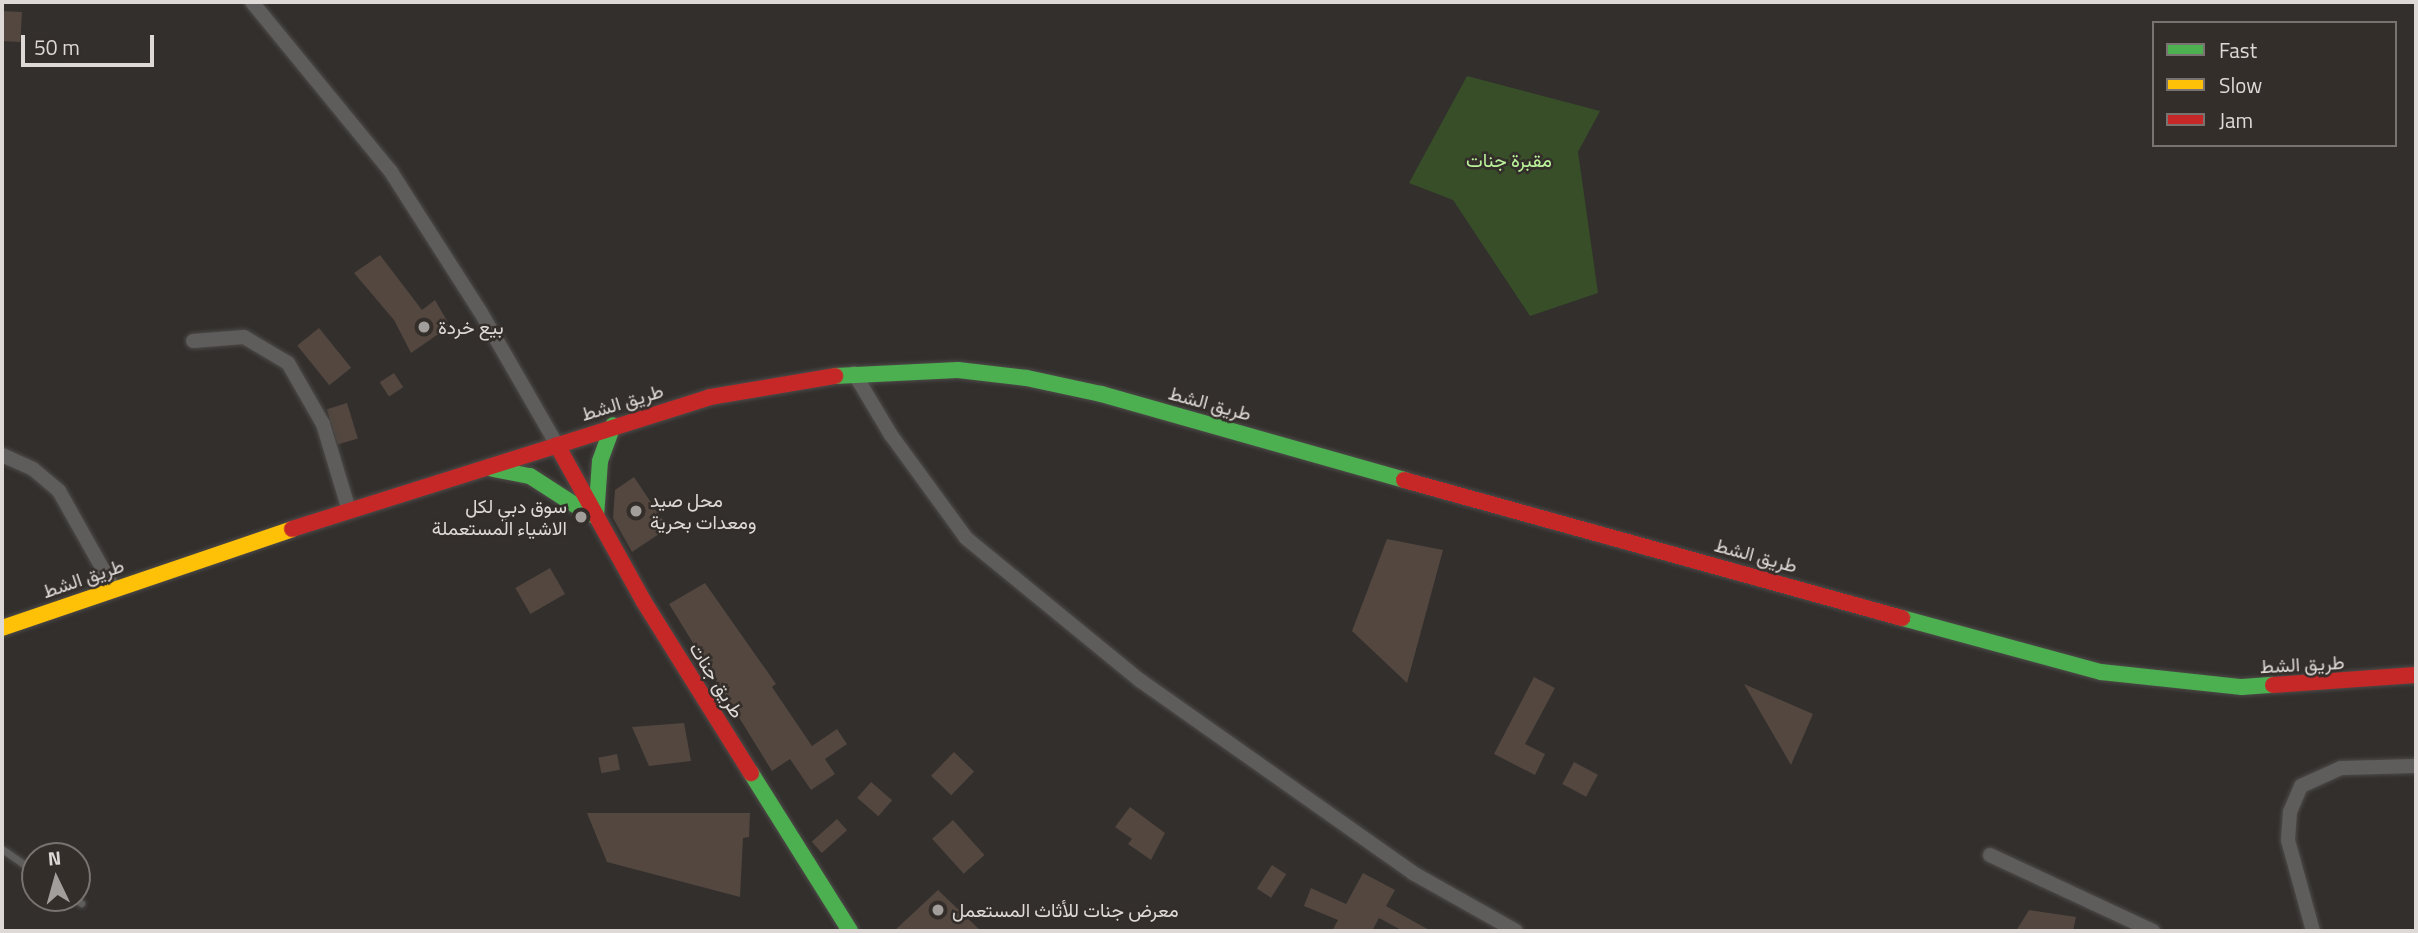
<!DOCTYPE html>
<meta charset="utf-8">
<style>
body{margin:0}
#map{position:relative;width:2418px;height:933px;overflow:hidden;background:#322f2d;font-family:"Titillium Web",Vazirmatn,sans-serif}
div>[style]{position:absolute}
.green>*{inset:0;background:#374e28}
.building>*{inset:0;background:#53473f;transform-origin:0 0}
.roads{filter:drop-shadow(0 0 2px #4d4a48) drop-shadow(0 0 2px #4d4a48)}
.lane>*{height:7px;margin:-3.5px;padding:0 3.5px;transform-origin:3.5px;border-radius:3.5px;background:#5f5d5c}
.street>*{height:14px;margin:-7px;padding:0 7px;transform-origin:7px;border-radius:7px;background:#5f5d5c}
.fast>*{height:16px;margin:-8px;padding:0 8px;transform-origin:8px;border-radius:8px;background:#4caf50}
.slow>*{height:16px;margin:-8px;padding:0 8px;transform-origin:8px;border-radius:8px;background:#ffc107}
.jam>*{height:16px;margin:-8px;padding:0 8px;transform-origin:8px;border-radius:8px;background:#c62828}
.dots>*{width:19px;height:19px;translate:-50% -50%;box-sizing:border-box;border:4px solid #342e2b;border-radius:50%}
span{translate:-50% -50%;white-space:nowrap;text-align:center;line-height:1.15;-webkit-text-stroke:5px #342e2b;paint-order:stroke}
.park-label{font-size:19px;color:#bbf39a}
.poi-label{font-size:19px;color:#ded9d7}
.left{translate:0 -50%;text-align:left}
.right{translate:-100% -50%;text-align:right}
.street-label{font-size:19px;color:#ded9d7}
.frame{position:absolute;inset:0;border:4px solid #ded9d7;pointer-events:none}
.legend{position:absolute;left:2152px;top:21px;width:245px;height:126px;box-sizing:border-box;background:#342e2b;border:2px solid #787270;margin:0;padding:9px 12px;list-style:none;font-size:21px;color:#ded9d7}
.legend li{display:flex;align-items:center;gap:14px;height:35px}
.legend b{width:35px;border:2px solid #787270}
.north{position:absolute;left:21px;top:842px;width:70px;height:70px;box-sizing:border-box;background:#342e2b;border:2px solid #787270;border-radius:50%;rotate:355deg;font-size:19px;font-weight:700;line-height:28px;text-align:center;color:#ded9d7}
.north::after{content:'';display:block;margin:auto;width:24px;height:32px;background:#a29e9c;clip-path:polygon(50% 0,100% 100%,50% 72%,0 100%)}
.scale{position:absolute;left:21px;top:35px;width:133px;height:32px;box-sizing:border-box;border:4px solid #ded9d7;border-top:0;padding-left:9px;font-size:21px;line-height:24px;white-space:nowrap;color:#ded9d7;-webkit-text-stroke:5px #342e2b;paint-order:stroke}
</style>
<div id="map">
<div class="green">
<div style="clip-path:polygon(1467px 76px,1600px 111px,1578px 152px,1598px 293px,1530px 316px,1453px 200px,1409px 183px)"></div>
</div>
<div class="building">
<div style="left:2px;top:11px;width:20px;height:30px;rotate:3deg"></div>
<div style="clip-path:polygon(380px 255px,422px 310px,435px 300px,450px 326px,411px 353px,394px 320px,354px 273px)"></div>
<div style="left:319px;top:328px;width:51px;height:28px;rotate:51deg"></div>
<div style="left:394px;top:373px;width:17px;height:17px;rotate:57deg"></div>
<div style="left:347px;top:403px;width:37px;height:21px;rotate:73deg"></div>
<div style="clip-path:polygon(634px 477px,668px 528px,632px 552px,613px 518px,615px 490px)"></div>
<div style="clip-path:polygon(1387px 539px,1443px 550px,1407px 683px,1352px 631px)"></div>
<div style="left:550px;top:568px;width:30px;height:40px;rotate:60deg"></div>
<div style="clip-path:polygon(705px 583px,776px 684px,772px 687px,812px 746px,837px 729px,847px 744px,825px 759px,835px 774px,811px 790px,790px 759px,772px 771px,669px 604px)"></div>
<div style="clip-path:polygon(1534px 677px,1555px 688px,1525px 744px,1545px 754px,1535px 775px,1494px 754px)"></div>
<div style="clip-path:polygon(1744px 684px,1813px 714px,1791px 765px)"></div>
<div style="clip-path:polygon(684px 723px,691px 761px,649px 766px,632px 727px)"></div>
<div style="left:954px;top:752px;width:28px;height:33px;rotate:44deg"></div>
<div style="left:617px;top:754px;width:16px;height:19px;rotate:79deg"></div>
<div style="left:1574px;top:762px;width:27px;height:25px;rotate:28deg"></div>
<div style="left:871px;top:782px;width:28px;height:21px;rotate:41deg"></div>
<div style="clip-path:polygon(1130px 807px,1165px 833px,1151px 860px,1128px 844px,1132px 839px,1115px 827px)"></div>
<div style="clip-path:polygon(587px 813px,750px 813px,749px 837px,743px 838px,740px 897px,607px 862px)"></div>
<div style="left:837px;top:819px;width:15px;height:34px;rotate:48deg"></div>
<div style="left:953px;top:820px;width:47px;height:28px;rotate:48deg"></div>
<div style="left:1272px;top:865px;width:17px;height:28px;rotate:33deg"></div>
<div style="clip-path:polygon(1363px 873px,1395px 890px,1386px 906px,1431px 931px,1403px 931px,1379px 918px,1372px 931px,1332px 931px,1338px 920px,1304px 906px,1311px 888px,1346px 904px)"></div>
<div style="clip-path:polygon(938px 890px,981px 931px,894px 931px)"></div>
<div style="clip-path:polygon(2029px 910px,2076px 917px,2073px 931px,2016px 931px)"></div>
</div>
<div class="roads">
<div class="lane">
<div style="left:2px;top:849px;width:40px;rotate:34.9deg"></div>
<div style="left:74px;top:898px;width:9px;rotate:36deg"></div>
</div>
<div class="street">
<div style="left:252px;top:2px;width:220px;rotate:50.7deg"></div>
<div style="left:391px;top:172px;width:165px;rotate:57.4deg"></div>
<div style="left:480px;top:311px;width:155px;rotate:60.1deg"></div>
<div style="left:193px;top:341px;width:51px;rotate:-4.5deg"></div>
<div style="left:244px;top:337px;width:51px;rotate:30.6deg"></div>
<div style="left:288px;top:363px;width:70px;rotate:60.2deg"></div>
<div style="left:323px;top:424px;width:90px;rotate:73.2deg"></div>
<div style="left:854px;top:373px;width:72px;rotate:59.2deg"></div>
<div style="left:891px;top:435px;width:127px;rotate:53.9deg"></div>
<div style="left:966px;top:538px;width:226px;rotate:39.3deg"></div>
<div style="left:1141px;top:681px;width:333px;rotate:35.2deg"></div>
<div style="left:1413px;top:873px;width:118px;rotate:29.4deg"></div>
<div style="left:2px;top:455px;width:34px;rotate:24deg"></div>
<div style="left:33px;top:469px;width:34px;rotate:40deg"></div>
<div style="left:59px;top:491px;width:112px;rotate:60.7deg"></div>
<div style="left:1990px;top:855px;width:180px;rotate:25deg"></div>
<div style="left:2313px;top:931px;width:94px;rotate:-105.4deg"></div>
<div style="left:2288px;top:840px;width:28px;rotate:-86deg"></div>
<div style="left:2290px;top:812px;width:28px;rotate:-67deg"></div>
<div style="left:2301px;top:786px;width:44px;rotate:-24.2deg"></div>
<div style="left:2341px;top:768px;width:75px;rotate:-1.5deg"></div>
</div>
<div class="fast">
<div style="left:835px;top:376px;width:123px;rotate:-2.8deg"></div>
<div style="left:958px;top:370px;width:69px;rotate:6.6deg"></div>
<div style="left:1027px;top:378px;width:76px;rotate:12.2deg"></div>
<div style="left:1101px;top:394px;width:315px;rotate:15.8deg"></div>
<div style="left:493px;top:469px;width:38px;rotate:11deg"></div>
<div style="left:530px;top:476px;width:70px;rotate:32.8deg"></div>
<div style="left:596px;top:517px;width:56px;rotate:-85.9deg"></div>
<div style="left:600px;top:461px;width:38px;rotate:-70deg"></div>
<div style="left:1902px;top:618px;width:206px;rotate:15.2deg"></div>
<div style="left:2101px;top:672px;width:142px;rotate:6.1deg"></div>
<div style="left:2242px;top:687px;width:31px;rotate:-4deg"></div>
<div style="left:751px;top:773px;width:186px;rotate:57.9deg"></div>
</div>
<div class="slow">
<div style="left:2px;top:628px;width:306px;rotate:-18.8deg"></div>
</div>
<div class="jam">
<div style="left:557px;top:445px;width:179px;rotate:61deg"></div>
<div style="left:644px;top:602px;width:202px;rotate:58deg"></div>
<div style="left:1404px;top:480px;width:517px;rotate:15.49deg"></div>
<div style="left:292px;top:529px;width:438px;rotate:-17.5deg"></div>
<div style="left:710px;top:397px;width:127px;rotate:-9.5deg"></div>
<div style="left:2273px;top:685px;width:143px;rotate:-4deg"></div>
</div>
</div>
<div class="dots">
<div style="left:424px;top:327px;background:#a29e9c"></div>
<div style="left:636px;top:511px;background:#a29e9c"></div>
<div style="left:581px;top:517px;background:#a29e9c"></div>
<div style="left:938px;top:910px;background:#a29e9c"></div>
</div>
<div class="park-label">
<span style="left:1509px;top:160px">مقبرة جنات</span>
</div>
<div class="poi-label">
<span class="left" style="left:438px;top:327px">بيع خردة</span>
<span class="left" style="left:650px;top:511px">محل صيد<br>ومعدات بحرية</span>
<span class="right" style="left:567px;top:517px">سوق دبي لكل<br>الاشياء المستعملة</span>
<span class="left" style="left:952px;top:910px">معرض جنات للأثاث المستعمل</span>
</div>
<div class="street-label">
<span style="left:622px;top:402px;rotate:-17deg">طريق الشط</span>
<span style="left:1210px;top:403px;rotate:15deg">طريق الشط</span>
<span style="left:1756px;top:555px;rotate:15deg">طريق الشط</span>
<span style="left:83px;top:578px;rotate:-19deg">طريق الشط</span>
<span style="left:2302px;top:664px;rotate:-3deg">طريق الشط</span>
<span style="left:717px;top:680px;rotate:58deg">طريق جنات</span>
</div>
<div class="frame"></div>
<ul class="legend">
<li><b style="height:9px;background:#4caf50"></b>Fast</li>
<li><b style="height:9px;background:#ffc107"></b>Slow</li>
<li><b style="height:9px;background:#c62828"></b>Jam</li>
</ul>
<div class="north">N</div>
<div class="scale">50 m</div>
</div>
